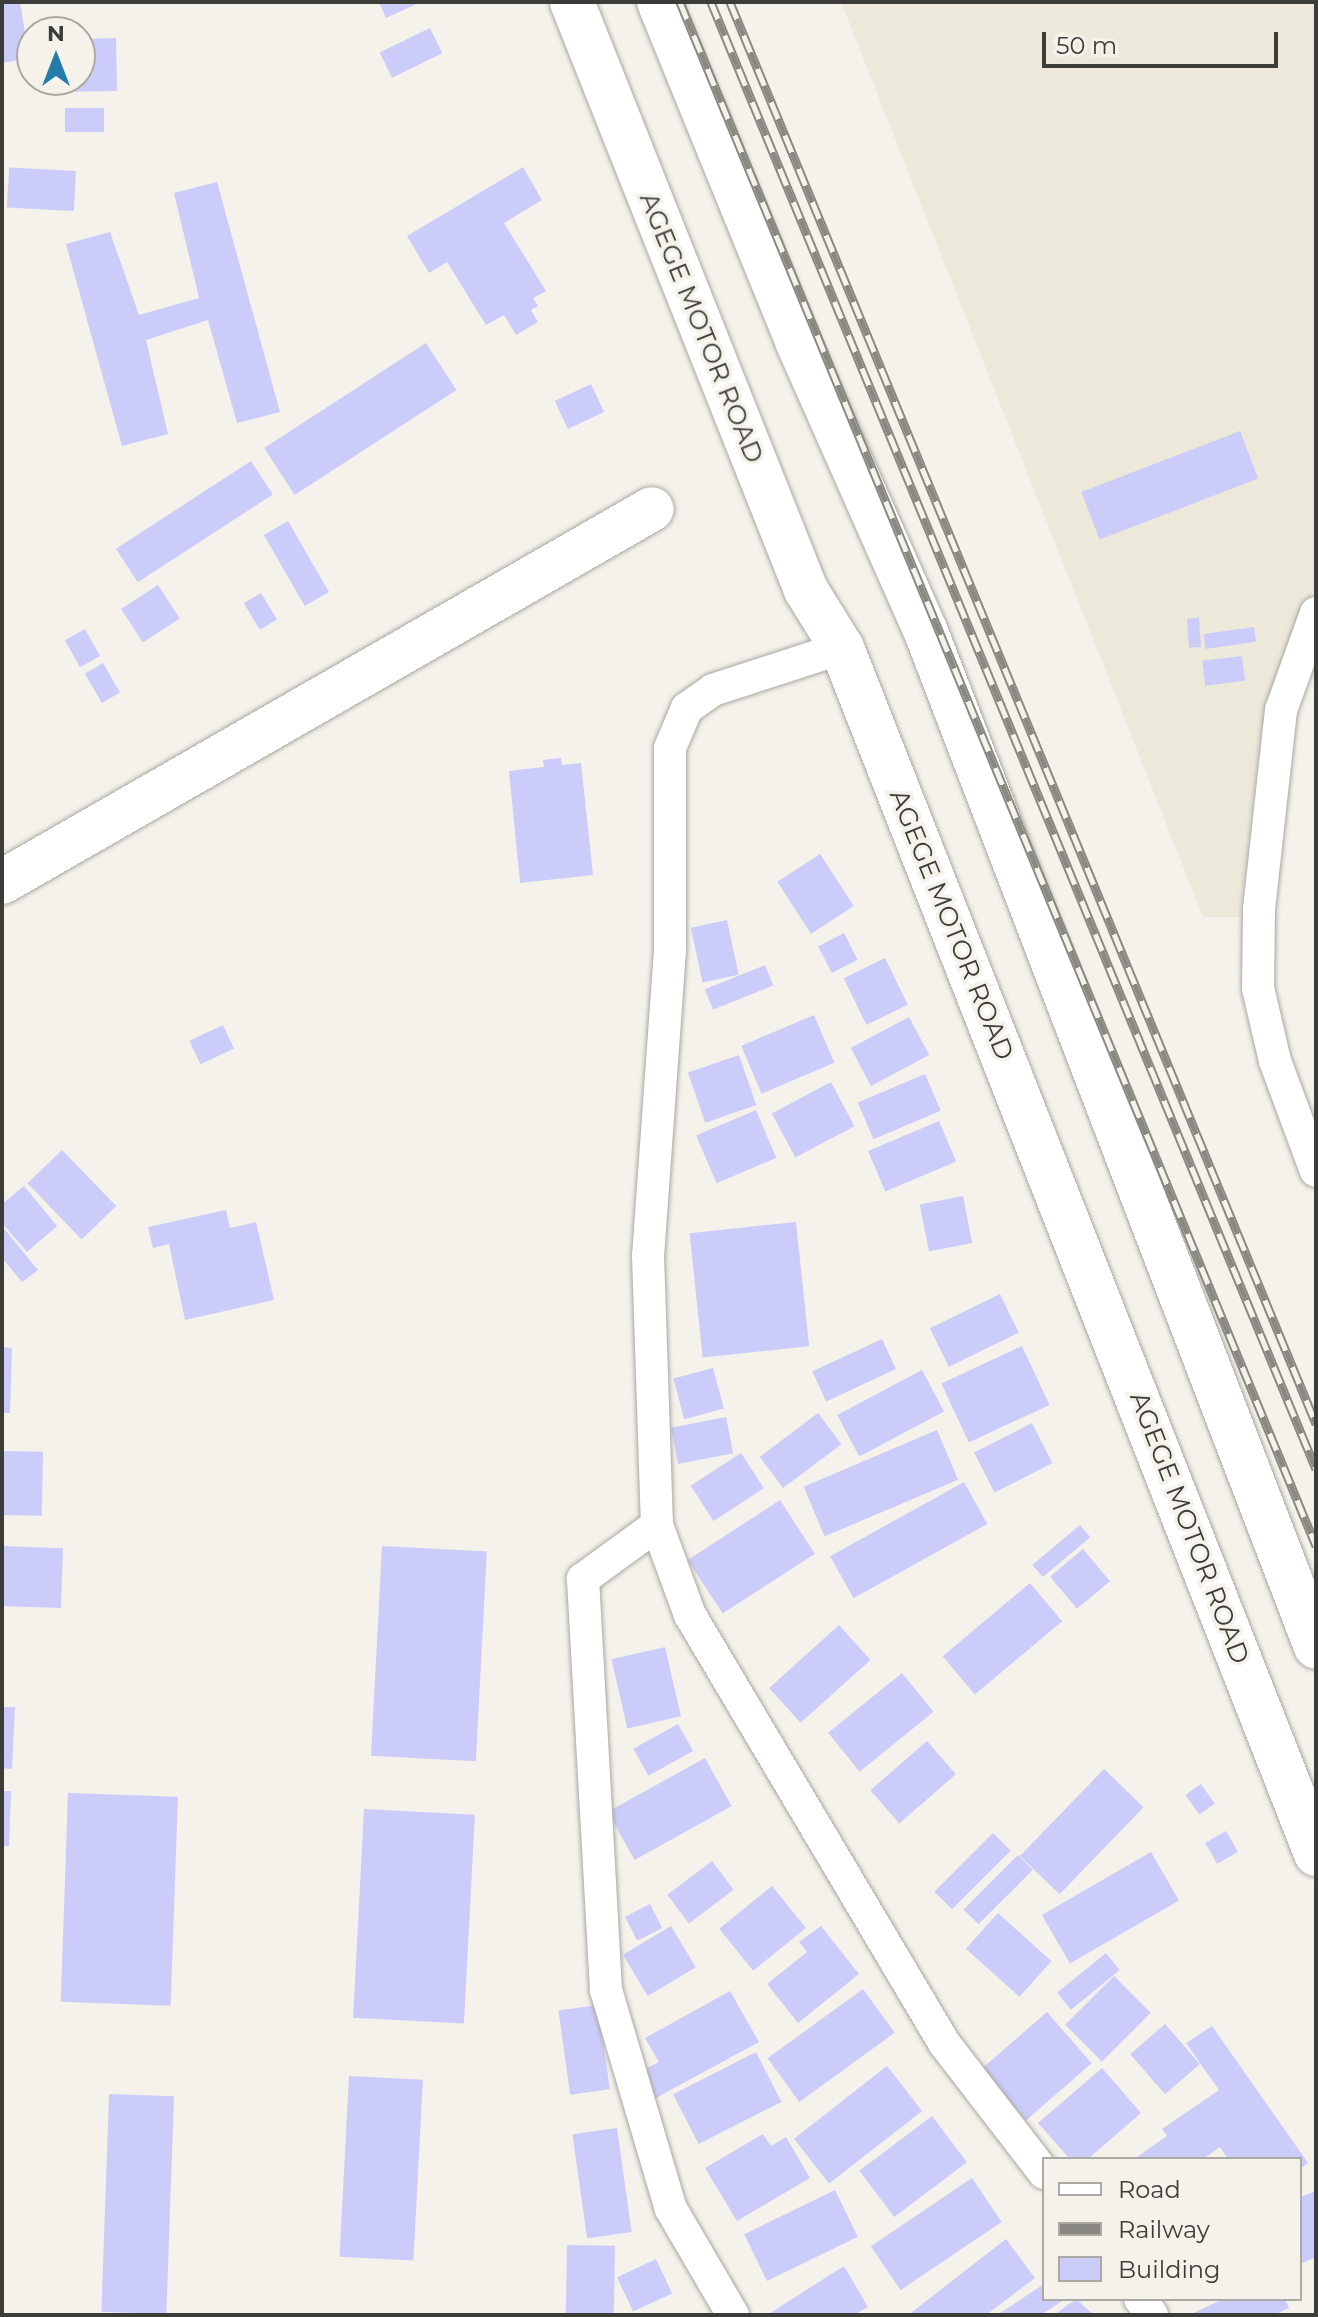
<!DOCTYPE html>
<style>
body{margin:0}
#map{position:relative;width:1318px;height:2317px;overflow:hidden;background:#f4f2eb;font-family:Montserrat,sans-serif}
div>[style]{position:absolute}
.built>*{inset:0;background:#ece9da}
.building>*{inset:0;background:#ccccfa;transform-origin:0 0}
.roads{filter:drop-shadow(0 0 2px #a9a8a1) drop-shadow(0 0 2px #a9a8a1)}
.street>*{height:32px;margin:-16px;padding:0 16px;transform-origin:16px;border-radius:16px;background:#fff}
.secondary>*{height:44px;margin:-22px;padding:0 22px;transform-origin:22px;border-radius:22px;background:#fff}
.highway>*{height:44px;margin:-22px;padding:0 22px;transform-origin:22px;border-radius:22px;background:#fff}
.rail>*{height:9px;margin-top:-4.5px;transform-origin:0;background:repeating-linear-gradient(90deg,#f4f2eb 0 18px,#898883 0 36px);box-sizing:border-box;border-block:2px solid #898883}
span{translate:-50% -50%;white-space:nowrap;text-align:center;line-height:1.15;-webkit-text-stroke:7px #f4f2eb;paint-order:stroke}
.street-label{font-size:26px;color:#3c3c39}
.frame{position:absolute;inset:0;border:4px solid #3c3c39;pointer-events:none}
.legend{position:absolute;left:1042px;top:2157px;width:260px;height:144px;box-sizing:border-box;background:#f4f2eb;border:2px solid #aaa9a4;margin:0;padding:10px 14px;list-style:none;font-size:24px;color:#3c3c39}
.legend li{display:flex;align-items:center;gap:16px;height:40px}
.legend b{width:40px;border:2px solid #aaa9a4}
.north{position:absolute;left:16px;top:16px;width:80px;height:80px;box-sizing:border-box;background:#f4f2eb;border:2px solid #aaa9a4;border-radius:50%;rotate:0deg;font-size:22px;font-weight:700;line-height:32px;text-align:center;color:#3c3c39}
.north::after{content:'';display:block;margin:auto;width:28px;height:36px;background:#257cab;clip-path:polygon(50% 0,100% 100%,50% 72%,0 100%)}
.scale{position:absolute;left:1042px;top:32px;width:236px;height:36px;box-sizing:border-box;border:4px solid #3c3c39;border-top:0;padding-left:10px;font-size:24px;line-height:28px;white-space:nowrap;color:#3c3c39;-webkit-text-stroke:6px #f4f2eb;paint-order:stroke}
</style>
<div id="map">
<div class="built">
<div style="clip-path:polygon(841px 2px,1316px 2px,1316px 584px,1261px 728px,1240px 917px,1203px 917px)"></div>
</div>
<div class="building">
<div style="clip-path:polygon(2px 2px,20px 2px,29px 58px,2px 63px)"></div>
<div style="clip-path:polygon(379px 2px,421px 2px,386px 18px)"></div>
<div style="left:430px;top:28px;width:28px;height:56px;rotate:64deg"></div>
<div style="clip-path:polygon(116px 38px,117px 91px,59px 92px,59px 80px,80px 80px,80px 39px)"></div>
<div style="left:104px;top:108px;width:24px;height:39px;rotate:90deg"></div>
<div style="clip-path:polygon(523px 167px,542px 200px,504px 223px,546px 291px,533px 298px,538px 306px,531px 310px,538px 322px,516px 335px,504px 315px,486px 325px,447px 262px,429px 273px,407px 236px)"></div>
<div style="left:76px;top:171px;width:40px;height:67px;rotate:93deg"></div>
<div style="clip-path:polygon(217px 182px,280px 412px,237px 423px,208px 320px,146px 340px,168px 434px,122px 446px,66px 244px,110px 232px,139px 315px,199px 298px,174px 193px)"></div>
<div style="left:426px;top:343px;width:56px;height:193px;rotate:57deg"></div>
<div style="left:591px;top:384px;width:31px;height:40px;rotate:65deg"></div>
<div style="left:1240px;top:431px;width:51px;height:170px;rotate:69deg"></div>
<div style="left:251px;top:461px;width:40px;height:161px;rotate:57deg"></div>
<div style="left:288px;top:521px;width:82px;height:28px;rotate:60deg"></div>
<div style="left:158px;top:585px;width:40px;height:44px;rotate:57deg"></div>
<div style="left:261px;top:593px;width:31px;height:20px;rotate:59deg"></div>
<div style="left:1199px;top:618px;width:29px;height:12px;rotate:86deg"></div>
<div style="left:1254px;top:627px;width:15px;height:51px;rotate:82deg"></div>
<div style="left:85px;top:629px;width:31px;height:23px;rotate:61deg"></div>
<div style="left:1242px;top:656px;width:25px;height:40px;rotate:83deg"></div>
<div style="left:103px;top:663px;width:34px;height:21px;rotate:60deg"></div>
<div style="clip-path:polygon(561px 758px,562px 765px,581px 763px,593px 875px,520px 883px,509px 771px,544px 767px,543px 760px)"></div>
<div style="left:820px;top:854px;width:62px;height:51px;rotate:57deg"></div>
<div style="left:727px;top:920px;width:56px;height:37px;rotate:78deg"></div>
<div style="left:844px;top:933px;width:30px;height:29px;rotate:63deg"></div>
<div style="left:885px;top:958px;width:52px;height:46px;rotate:64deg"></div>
<div style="left:765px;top:965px;width:22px;height:65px;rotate:68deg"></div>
<div style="left:814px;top:1015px;width:52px;height:79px;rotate:67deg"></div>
<div style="left:909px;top:1017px;width:43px;height:66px;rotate:62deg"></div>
<div style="left:223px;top:1025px;width:26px;height:37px;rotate:65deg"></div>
<div style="left:739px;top:1055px;width:53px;height:54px;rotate:71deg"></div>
<div style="left:925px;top:1074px;width:40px;height:73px;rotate:67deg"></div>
<div style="left:831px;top:1082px;width:50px;height:67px;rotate:62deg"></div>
<div style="left:756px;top:1110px;width:52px;height:65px;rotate:67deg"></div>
<div style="left:939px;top:1121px;width:44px;height:77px;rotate:67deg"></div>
<div style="left:62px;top:1150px;width:78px;height:48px;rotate:46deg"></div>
<div style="clip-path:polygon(24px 1186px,57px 1226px,27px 1252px,2px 1223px,2px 1204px)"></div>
<div style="left:963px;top:1196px;width:48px;height:44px;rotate:79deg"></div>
<div style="clip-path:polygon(226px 1210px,230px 1228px,256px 1222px,274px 1300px,185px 1320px,169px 1244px,153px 1248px,148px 1227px)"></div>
<div style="left:796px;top:1222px;width:125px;height:107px;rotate:84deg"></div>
<div style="clip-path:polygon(2px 1226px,38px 1270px,22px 1282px,2px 1258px)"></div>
<div style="left:1000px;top:1294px;width:43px;height:78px;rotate:64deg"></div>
<div style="left:882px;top:1339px;width:33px;height:77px;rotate:65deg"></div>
<div style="left:1022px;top:1346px;width:65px;height:89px;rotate:65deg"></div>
<div style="clip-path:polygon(2px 1347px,12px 1348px,10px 1413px,2px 1413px)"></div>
<div style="left:713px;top:1368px;width:42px;height:41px;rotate:75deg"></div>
<div style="left:922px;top:1370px;width:47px;height:96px;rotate:62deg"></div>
<div style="left:818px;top:1413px;width:39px;height:73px;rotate:53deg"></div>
<div style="left:726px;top:1417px;width:37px;height:56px;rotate:79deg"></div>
<div style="left:1032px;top:1423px;width:45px;height:65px;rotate:63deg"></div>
<div style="left:937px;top:1430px;width:54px;height:145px;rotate:67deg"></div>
<div style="left:2px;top:1451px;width:41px;height:64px;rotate:1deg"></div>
<div style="left:741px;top:1453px;width:42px;height:60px;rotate:57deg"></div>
<div style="left:964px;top:1482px;width:48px;height:153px;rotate:61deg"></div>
<div style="left:780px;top:1500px;width:64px;height:110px;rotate:57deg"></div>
<div style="left:1080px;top:1525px;width:16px;height:62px;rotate:50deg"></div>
<div style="left:2px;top:1546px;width:61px;height:60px;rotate:2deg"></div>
<div style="left:382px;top:1546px;width:105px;height:210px;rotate:3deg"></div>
<div style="left:1083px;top:1549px;width:42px;height:43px;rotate:50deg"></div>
<div style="left:1030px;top:1583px;width:50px;height:114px;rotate:50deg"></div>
<div style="left:839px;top:1625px;width:47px;height:94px;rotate:48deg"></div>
<div style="left:665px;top:1647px;width:71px;height:55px;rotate:77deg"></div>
<div style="left:902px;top:1673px;width:50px;height:95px;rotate:51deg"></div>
<div style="clip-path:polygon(2px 1707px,15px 1707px,12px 1769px,2px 1768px)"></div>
<div style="left:678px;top:1724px;width:31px;height:51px;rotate:61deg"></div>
<div style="left:927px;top:1741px;width:44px;height:75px;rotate:49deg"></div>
<div style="left:705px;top:1758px;width:55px;height:111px;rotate:61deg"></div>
<div style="left:1104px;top:1769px;width:55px;height:121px;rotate:44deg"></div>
<div style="left:1201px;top:1784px;width:24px;height:19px;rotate:55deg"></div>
<div style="clip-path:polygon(2px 1791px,11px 1791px,9px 1846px,2px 1846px)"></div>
<div style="left:68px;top:1793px;width:110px;height:209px;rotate:2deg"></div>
<div style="left:364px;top:1809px;width:111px;height:209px;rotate:3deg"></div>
<div style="left:1226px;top:1831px;width:24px;height:24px;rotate:60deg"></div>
<div style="left:993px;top:1833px;width:25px;height:83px;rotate:45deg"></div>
<div style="left:1151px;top:1852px;width:56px;height:126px;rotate:60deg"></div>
<div style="left:1018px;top:1855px;width:21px;height:77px;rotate:45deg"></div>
<div style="left:712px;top:1861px;width:36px;height:56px;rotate:53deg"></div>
<div style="left:772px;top:1886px;width:54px;height:68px;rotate:51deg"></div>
<div style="left:650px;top:1904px;width:27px;height:28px;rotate:63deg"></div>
<div style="left:998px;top:1913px;width:72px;height:48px;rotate:42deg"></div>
<div style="left:671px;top:1926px;width:48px;height:56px;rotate:59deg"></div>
<div style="clip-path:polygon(821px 1926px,859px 1974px,798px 2023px,767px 1984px,807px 1952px,799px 1942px)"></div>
<div style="left:1106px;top:1953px;width:22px;height:63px;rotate:51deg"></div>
<div style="left:1114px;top:1976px;width:52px;height:69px;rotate:45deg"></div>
<div style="left:863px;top:1989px;width:54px;height:118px;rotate:54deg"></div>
<div style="clip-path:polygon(730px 1991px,759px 2042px,654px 2099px,639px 2072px,659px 2062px,645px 2038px)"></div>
<div style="left:598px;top:2005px;width:85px;height:40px;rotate:82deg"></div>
<div style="left:1047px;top:2012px;width:68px;height:87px;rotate:49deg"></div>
<div style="left:1165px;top:2024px;width:53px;height:46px;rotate:49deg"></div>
<div style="clip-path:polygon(1212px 2026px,1308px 2163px,1300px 2169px,1300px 2159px,1228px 2159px,1220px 2147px,1203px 2159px,1134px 2159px,1167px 2136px,1162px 2129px,1219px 2090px,1186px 2043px)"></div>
<div style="left:756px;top:2052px;width:56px;height:93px;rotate:63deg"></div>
<div style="left:887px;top:2066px;width:57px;height:118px;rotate:52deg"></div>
<div style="clip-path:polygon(1102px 2068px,1141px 2113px,1088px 2159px,1070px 2159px,1038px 2123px)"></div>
<div style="left:349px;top:2076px;width:74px;height:181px;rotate:3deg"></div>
<div style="left:109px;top:2094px;width:65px;height:218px;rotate:2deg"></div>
<div style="left:932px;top:2116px;width:58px;height:91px;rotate:53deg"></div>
<div style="left:617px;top:2128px;width:105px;height:45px;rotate:82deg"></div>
<div style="clip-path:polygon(763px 2134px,771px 2146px,786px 2137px,810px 2178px,737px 2221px,705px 2168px)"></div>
<div style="left:972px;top:2178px;width:53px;height:122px;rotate:56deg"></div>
<div style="left:835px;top:2190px;width:52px;height:101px;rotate:64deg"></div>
<div style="clip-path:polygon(1316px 2191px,1316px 2257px,1300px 2264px,1300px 2197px)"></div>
<div style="clip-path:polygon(1006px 2239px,1035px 2278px,986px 2315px,914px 2315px,912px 2312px)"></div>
<div style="left:567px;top:2245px;width:48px;height:70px;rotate:1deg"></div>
<div style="left:656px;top:2259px;width:38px;height:43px;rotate:65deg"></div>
<div style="clip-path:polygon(844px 2266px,868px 2307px,854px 2315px,767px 2315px)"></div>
<div style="clip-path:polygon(1044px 2284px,1044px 2299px,1065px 2299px,1041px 2315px,997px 2315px)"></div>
<div style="clip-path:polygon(1076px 2299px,1094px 2315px,1054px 2315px)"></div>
<div style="clip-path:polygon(1223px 2299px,1285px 2299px,1289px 2308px,1274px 2315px,1189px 2315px)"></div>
</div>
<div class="roads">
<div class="street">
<div style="left:1316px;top:613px;width:103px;rotate:109.8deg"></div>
<div style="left:1281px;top:710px;width:201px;rotate:96.3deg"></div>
<div style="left:1259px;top:910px;width:78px;rotate:90.7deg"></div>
<div style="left:1258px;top:988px;width:75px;rotate:76.9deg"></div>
<div style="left:1275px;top:1061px;width:117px;rotate:69.6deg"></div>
<div style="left:842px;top:648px;width:136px;rotate:162deg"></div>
<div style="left:713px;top:690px;width:32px;rotate:145deg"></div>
<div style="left:687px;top:708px;width:43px;rotate:113deg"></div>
<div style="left:670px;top:748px;width:202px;rotate:90deg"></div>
<div style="left:670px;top:950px;width:306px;rotate:94.1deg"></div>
<div style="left:648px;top:1255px;width:270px;rotate:88.1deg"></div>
<div style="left:657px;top:1525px;width:96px;rotate:69.9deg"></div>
<div style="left:690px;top:1615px;width:498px;rotate:59.3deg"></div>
<div style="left:944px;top:2043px;width:164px;rotate:52.4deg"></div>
<div style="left:657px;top:1525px;width:92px;rotate:143.9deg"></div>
<div style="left:583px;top:1579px;width:412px;rotate:86.8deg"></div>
<div style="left:606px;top:1990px;width:228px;rotate:73.5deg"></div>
<div style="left:671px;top:2209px;width:123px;rotate:59.7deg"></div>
<div style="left:1140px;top:2299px;width:20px;rotate:53deg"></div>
</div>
<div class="secondary">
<div style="left:2px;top:882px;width:749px;rotate:-29.85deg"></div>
</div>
<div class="highway">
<div style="left:572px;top:2px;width:633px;rotate:68.3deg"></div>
<div style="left:806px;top:590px;width:68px;rotate:58.2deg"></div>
<div style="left:842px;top:648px;width:1296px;rotate:68.54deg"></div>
<div style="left:659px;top:2px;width:366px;rotate:67.8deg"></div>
<div style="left:797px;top:341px;width:318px;rotate:66.1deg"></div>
<div style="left:926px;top:632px;width:1087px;rotate:68.98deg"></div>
</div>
</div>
<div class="rail">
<div style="left:680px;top:2px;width:1670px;rotate:67.61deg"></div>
<div style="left:711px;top:2px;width:1587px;rotate:67.59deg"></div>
<div style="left:730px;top:2px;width:1538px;rotate:67.6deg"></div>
</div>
<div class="street-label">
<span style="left:701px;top:328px;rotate:68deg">AGEGE MOTOR ROAD</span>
<span style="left:951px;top:925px;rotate:68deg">AGEGE MOTOR ROAD</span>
<span style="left:1189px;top:1528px;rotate:69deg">AGEGE MOTOR ROAD</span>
</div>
<div class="frame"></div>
<ul class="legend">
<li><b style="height:10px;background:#fff"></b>Road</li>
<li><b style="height:10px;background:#898883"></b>Railway</li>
<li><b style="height:22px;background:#ccccfa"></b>Building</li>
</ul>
<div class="north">N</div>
<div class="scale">50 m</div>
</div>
